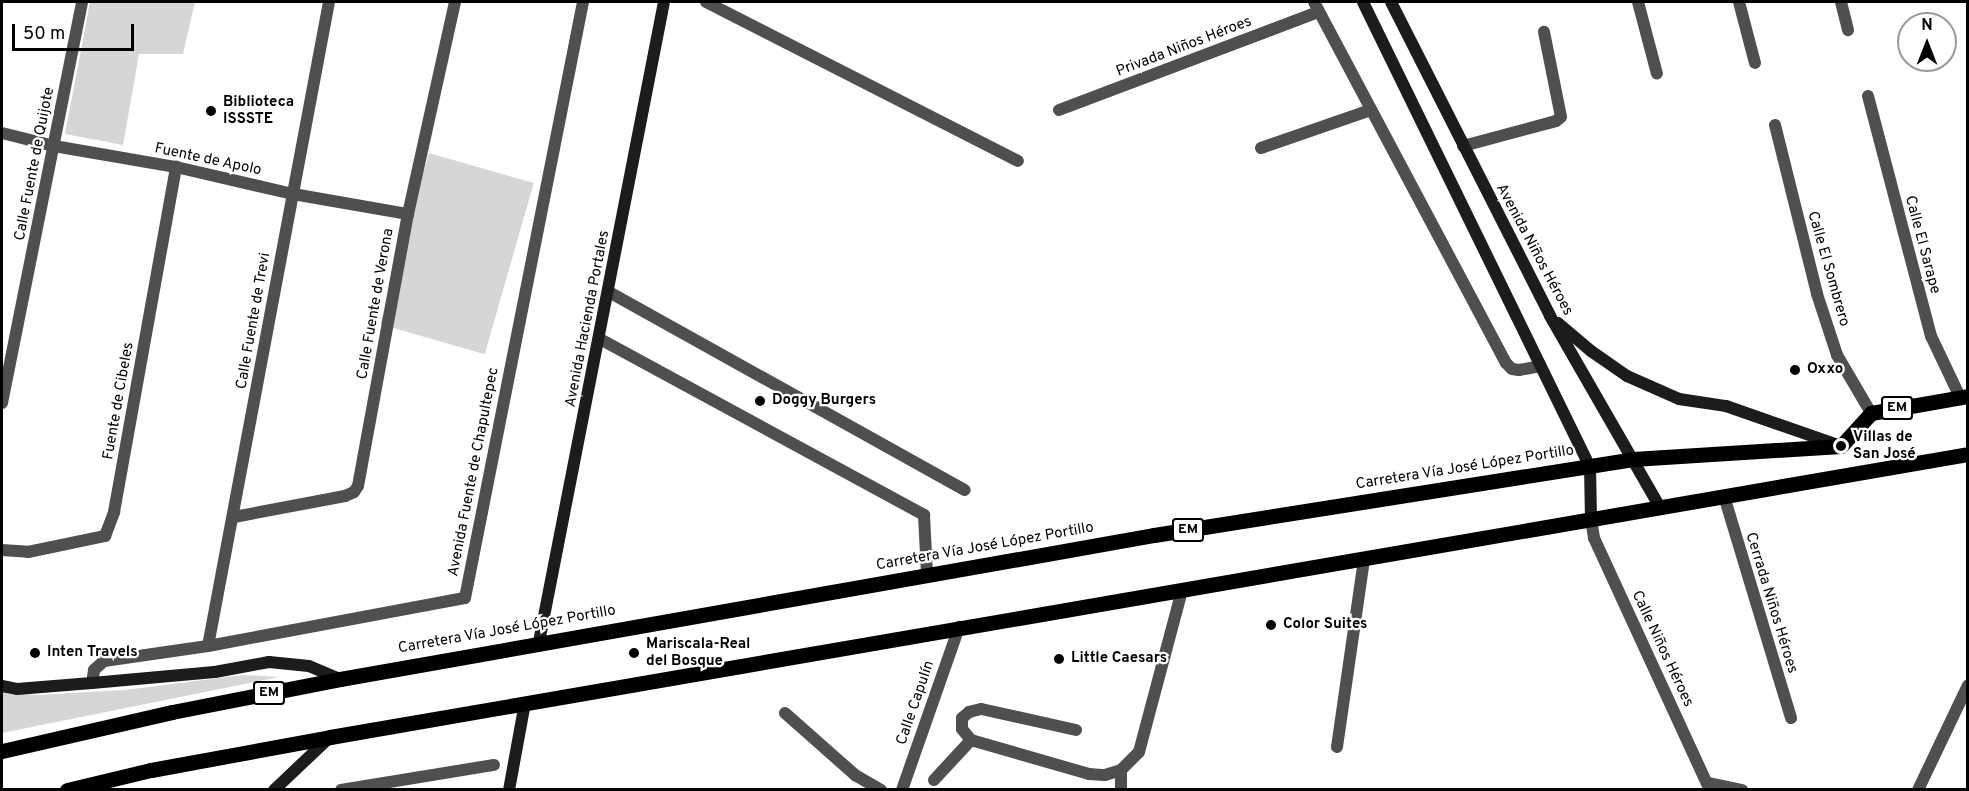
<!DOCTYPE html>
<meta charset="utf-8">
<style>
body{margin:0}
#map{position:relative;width:1969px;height:791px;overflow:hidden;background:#fff;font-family:Overpass,sans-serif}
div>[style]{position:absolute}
.green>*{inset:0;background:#d6d6d6;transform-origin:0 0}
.minor>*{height:12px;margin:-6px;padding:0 6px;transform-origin:6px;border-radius:6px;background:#4f4f4f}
.tertiary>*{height:12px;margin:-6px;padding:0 6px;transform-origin:6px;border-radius:6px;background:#4f4f4f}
.secondary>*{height:12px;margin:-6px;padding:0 6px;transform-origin:6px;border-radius:6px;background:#1c1c1c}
.primary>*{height:15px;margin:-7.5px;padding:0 7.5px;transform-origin:7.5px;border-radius:7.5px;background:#000}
.dots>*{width:16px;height:16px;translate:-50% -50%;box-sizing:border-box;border:3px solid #fff;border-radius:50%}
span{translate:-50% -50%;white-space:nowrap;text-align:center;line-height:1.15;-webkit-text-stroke:4.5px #fff;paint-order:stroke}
.shield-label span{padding:2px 4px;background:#fff;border:2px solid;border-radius:4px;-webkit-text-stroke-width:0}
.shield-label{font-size:14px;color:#000;font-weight:700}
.street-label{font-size:15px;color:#000}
.poi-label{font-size:15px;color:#000;font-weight:700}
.left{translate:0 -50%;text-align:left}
.frame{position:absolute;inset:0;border:3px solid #000;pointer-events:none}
.north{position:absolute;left:1897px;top:12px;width:60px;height:60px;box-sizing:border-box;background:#fff;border:2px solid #999;border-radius:50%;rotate:0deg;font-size:16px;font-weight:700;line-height:24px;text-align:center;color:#000}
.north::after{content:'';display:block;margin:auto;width:21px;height:27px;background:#000;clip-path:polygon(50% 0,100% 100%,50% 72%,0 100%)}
.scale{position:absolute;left:12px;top:24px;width:122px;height:27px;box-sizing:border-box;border:3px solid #000;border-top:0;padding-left:8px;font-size:18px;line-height:21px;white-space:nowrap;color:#000;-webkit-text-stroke:4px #fff;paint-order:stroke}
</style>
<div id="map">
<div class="green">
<div style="clip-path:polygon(90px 2px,195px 2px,183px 54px,139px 54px,123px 145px,65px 134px)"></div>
<div style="left:429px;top:153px;width:109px;height:178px;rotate:16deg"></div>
<div style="clip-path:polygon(243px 675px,279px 677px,2px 733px,2px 692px,36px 695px,125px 690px)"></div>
</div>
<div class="minor">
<div style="left:706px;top:2px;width:350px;rotate:27deg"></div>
<div style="left:1314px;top:2px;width:409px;rotate:62deg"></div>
<div style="left:1506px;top:363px;width:8px;rotate:45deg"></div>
<div style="left:1512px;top:369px;width:7px;rotate:8deg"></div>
<div style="left:1519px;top:370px;width:22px;rotate:-10deg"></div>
<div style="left:1638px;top:2px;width:74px;rotate:75.2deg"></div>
<div style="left:1739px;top:2px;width:63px;rotate:75.3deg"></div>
<div style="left:1841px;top:2px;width:29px;rotate:76deg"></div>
<div style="left:1868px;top:96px;width:248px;rotate:75.3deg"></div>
<div style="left:1931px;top:336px;width:68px;rotate:64.6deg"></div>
<div style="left:1059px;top:110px;width:278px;rotate:-20.7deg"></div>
<div style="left:1775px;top:125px;width:174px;rotate:76deg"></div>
<div style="left:1817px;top:294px;width:64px;rotate:71.8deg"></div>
<div style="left:1837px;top:355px;width:67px;rotate:59.6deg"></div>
<div style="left:2px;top:133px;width:54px;rotate:14deg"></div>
<div style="left:54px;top:146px;width:124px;rotate:9.8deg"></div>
<div style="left:176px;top:167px;width:120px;rotate:13deg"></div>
<div style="left:293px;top:194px;width:117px;rotate:9.9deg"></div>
<div style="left:1463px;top:146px;width:96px;rotate:-15deg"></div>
<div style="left:1556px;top:121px;width:6px;rotate:-39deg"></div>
<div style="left:1561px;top:117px;width:87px;rotate:-101.3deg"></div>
<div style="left:1261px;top:148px;width:116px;rotate:-19.1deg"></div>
<div style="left:609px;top:292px;width:407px;rotate:29.1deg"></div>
<div style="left:600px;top:339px;width:369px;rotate:28.5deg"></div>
<div style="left:924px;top:515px;width:60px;rotate:87.1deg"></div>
<div style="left:2px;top:403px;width:409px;rotate:-78.7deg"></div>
<div style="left:1724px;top:496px;width:232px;rotate:73.2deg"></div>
<div style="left:234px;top:517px;width:113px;rotate:-10.7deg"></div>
<div style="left:345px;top:496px;width:10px;rotate:-24deg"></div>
<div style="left:354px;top:492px;width:7px;rotate:-56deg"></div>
<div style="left:358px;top:486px;width:277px;rotate:-79.6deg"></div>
<div style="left:408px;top:214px;width:217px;rotate:-77.5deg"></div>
<div style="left:2px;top:550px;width:26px;rotate:4deg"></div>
<div style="left:28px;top:552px;width:79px;rotate:-11.7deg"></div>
<div style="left:105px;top:536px;width:26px;rotate:-69deg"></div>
<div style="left:114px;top:512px;width:351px;rotate:-79.8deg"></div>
<div style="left:208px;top:646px;width:655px;rotate:-79.36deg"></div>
<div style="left:92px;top:683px;width:13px;rotate:-81deg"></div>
<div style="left:94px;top:670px;width:13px;rotate:-42deg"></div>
<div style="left:104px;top:661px;width:105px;rotate:-8.2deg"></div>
<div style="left:208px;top:646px;width:261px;rotate:-10.6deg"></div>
<div style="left:465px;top:598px;width:608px;rotate:-78.8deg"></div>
<div style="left:785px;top:713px;width:94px;rotate:41.5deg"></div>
<div style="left:855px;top:775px;width:30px;rotate:30deg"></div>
<div style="left:1076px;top:730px;width:97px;rotate:-167.5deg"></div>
<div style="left:981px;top:709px;width:12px;rotate:166deg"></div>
<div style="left:969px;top:712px;width:9px;rotate:139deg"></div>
<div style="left:962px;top:718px;width:11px;rotate:90deg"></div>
<div style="left:962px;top:729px;width:14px;rotate:51deg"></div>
<div style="left:971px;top:740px;width:123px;rotate:16.1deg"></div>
<div style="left:1089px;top:774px;width:16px;rotate:4deg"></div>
<div style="left:1105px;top:775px;width:17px;rotate:-17deg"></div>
<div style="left:1121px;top:770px;width:25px;rotate:-45deg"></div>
<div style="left:1139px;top:752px;width:168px;rotate:-75.1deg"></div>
<div style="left:1337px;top:747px;width:189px;rotate:-81.8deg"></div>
<div style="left:934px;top:780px;width:54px;rotate:-47.2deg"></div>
<div style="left:341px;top:790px;width:155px;rotate:-9.3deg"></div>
<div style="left:902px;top:790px;width:173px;rotate:-70.7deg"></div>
<div style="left:1121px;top:790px;width:20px;rotate:-90deg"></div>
</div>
<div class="tertiary">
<div style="left:1591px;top:519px;width:19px;rotate:81deg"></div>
<div style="left:1594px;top:538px;width:277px;rotate:65.3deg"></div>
<div style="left:1709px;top:783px;width:34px;rotate:12deg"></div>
<div style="left:1918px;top:790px;width:116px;rotate:-64.5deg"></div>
</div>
<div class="secondary">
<div style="left:1363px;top:2px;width:517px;rotate:63.98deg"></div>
<div style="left:1590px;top:467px;width:52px;rotate:88.9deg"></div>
<div style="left:1391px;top:2px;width:352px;rotate:63.1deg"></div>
<div style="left:1550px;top:316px;width:220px;rotate:60.1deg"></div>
<div style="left:1558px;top:323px;width:43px;rotate:40.3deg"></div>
<div style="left:1591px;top:351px;width:44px;rotate:34.8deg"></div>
<div style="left:1627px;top:376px;width:57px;rotate:23.9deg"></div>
<div style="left:1679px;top:399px;width:48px;rotate:8.5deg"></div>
<div style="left:1726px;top:406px;width:119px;rotate:19.2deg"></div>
<div style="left:539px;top:642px;width:652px;rotate:-78.95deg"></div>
<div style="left:2px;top:686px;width:15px;rotate:11deg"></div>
<div style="left:17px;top:689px;width:75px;rotate:-4.6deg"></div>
<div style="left:92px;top:683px;width:123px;rotate:-5.1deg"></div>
<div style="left:215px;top:672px;width:55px;rotate:-10.5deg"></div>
<div style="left:269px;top:662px;width:40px;rotate:5.7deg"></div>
<div style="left:309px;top:666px;width:34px;rotate:23deg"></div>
<div style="left:274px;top:790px;width:77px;rotate:-43.4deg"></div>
<div style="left:509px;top:790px;width:88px;rotate:-79.6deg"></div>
</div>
<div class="primary">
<div style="left:2px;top:751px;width:174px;rotate:-12.9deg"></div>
<div style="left:172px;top:712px;width:171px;rotate:-11.1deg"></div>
<div style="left:340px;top:679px;width:827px;rotate:-10.03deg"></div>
<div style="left:1154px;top:535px;width:485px;rotate:-9deg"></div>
<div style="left:1633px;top:459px;width:208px;rotate:-3.6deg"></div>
<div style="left:1841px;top:446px;width:45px;rotate:-47.7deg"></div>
<div style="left:1871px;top:413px;width:98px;rotate:-9.9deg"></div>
<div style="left:67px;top:790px;width:86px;rotate:-13.4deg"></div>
<div style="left:151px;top:770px;width:182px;rotate:-10.4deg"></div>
<div style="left:330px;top:737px;width:1662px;rotate:-9.8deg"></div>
</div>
<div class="dots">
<div style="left:211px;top:111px;background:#000"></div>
<div style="left:1795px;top:370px;background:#000"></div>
<div style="left:760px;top:401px;background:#000"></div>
<div style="left:1841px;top:446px;background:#000"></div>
<div style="left:1271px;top:625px;background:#000"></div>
<div style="left:35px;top:653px;background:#000"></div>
<div style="left:634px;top:653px;background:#000"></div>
<div style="left:1059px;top:659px;background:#000"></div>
</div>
<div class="shield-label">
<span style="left:1897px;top:408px">EM</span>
<span style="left:1188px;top:530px">EM</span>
<span style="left:269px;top:693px">EM</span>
</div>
<div class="street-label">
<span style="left:1184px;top:47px;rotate:-21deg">Privada Niños Héroes</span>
<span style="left:208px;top:160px;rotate:12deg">Fuente de Apolo</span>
<span style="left:35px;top:164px;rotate:-79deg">Calle Fuente de Quijote</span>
<span style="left:1922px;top:245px;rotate:75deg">Calle El Sarape</span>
<span style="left:1534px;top:250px;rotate:62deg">Avenida Niños Héroes</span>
<span style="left:1828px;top:269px;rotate:74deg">Calle El Sombrero</span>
<span style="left:376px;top:304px;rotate:-80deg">Calle Fuente de Verona</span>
<span style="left:588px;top:319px;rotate:-79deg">Avenida Hacienda Portales</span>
<span style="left:254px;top:321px;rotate:-80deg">Calle Fuente de Trevi</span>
<span style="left:119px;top:401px;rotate:-80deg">Fuente de Cibeles</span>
<span style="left:1465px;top:468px;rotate:-9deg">Carretera Vía José López Portillo</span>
<span style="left:474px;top:472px;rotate:-79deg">Avenida Fuente de Chapultepec</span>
<span style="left:985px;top:547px;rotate:-10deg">Carretera Vía José López Portillo</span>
<span style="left:1771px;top:603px;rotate:73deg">Cerrada Niños Héroes</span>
<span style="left:507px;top:630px;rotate:-10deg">Carretera Vía José López Portillo</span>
<span style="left:1662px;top:649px;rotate:65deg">Calle Niños Héroes</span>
<span style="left:916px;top:703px;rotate:-71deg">Calle Capulín</span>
</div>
<div class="poi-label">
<span class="left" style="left:223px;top:111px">Biblioteca<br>ISSSTE</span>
<span class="left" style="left:1807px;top:370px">Oxxo</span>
<span class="left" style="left:772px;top:401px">Doggy Burgers</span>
<span class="left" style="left:1853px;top:446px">Villas de<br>San José</span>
<span class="left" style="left:1283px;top:625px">Color Suites</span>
<span class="left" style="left:646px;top:653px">Mariscala-Real<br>del Bosque</span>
<span class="left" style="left:47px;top:653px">Inten Travels</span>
<span class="left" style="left:1071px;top:659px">Little Caesars</span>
</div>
<div class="frame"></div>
<div class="north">N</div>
<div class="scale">50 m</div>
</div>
